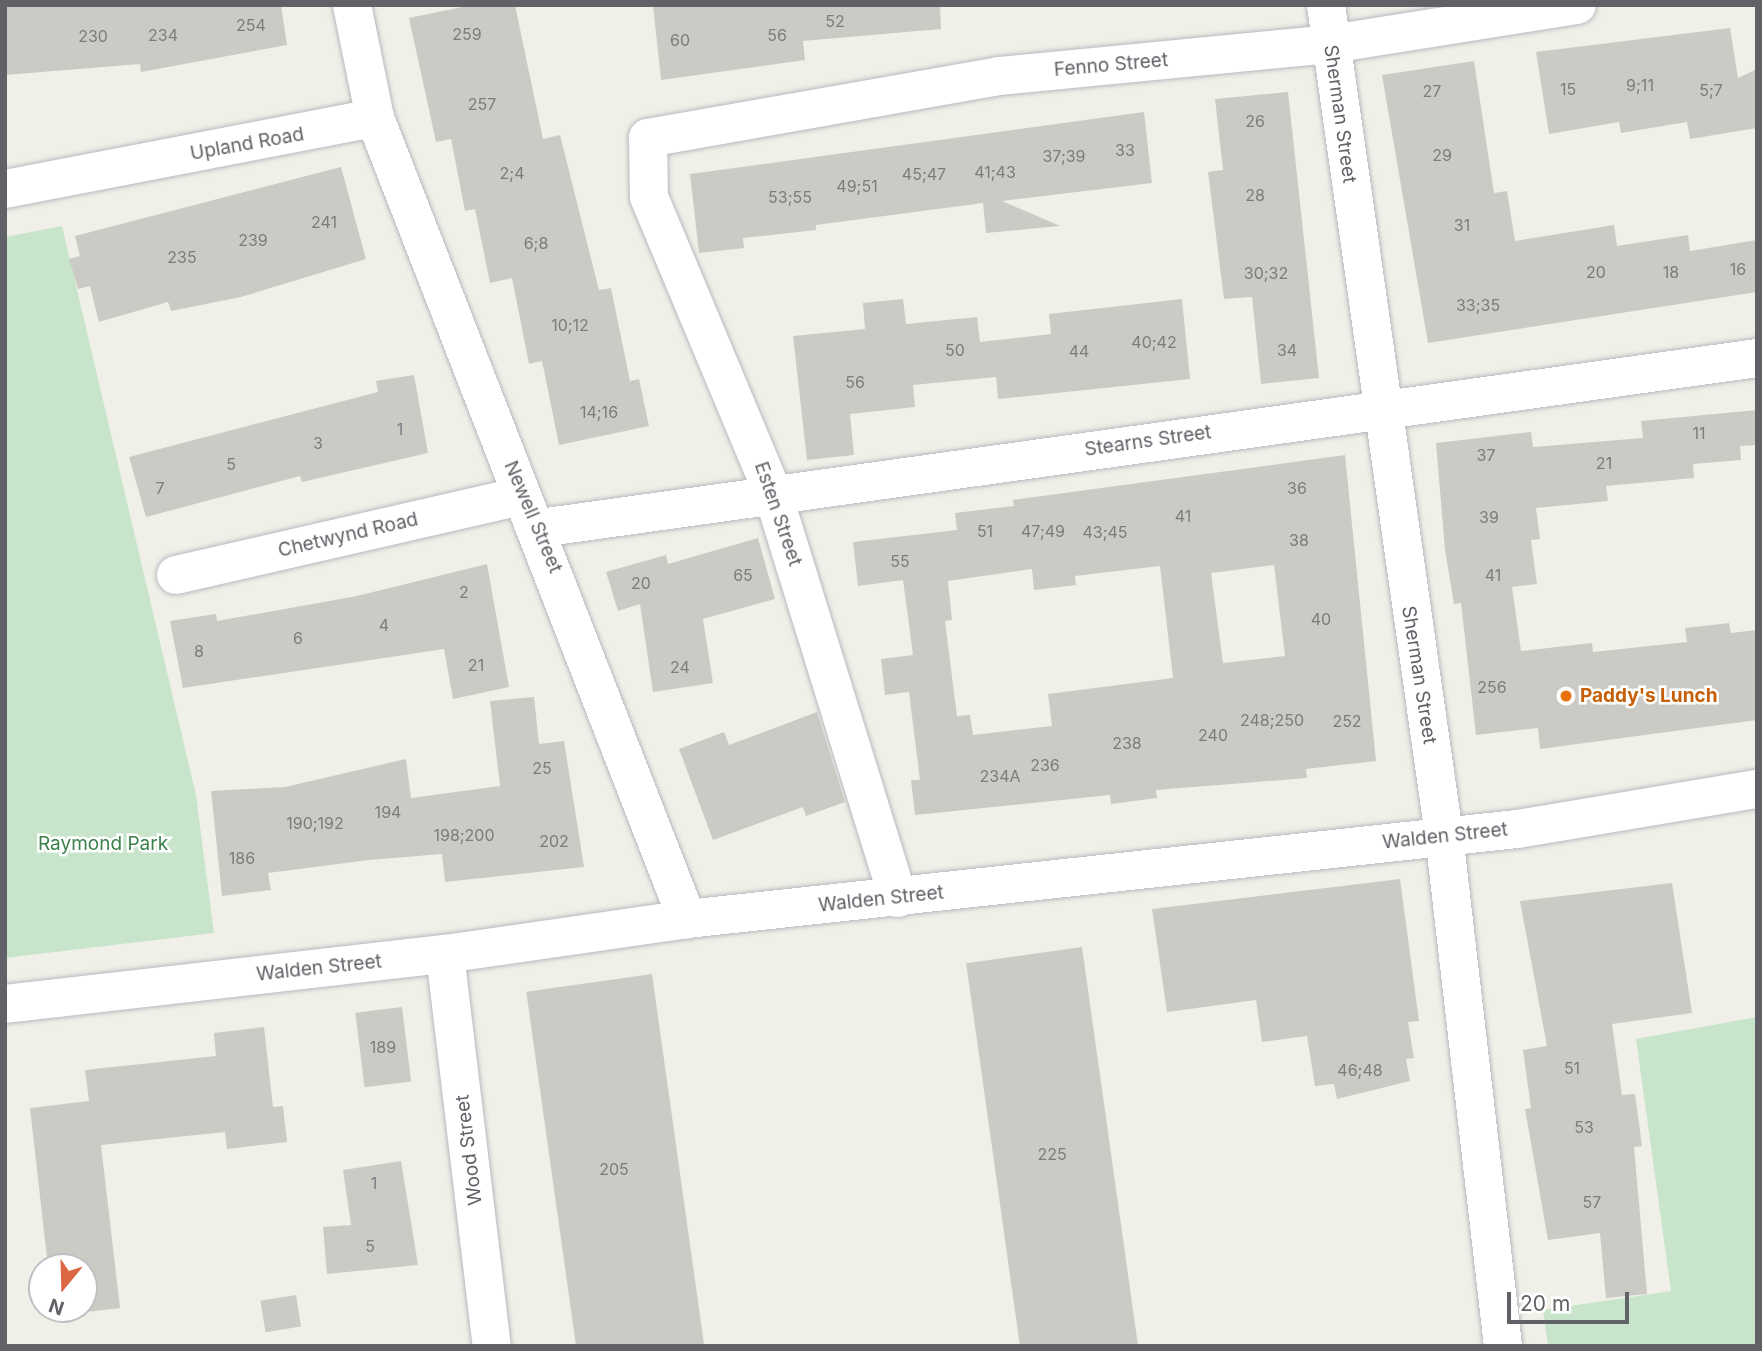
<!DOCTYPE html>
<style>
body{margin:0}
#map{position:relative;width:1762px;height:1351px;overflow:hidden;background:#f0f0e9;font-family:Inter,sans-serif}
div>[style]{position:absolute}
.green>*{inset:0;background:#c8e5cc}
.building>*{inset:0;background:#cccac5;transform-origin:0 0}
.roads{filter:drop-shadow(0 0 2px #b8b9bd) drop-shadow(0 0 2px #b8b9bd)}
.street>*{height:38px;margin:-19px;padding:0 19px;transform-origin:19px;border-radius:19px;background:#fff}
.secondary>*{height:38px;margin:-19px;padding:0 19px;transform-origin:19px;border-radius:19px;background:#fff}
.dots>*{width:19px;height:19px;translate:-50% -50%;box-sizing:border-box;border:4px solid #fff;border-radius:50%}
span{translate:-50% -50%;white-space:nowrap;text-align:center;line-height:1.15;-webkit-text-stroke:5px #fff;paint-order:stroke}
.number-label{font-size:16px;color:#7b7c7e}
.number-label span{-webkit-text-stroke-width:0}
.street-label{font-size:19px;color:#606267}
.food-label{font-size:19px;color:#c56008;font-weight:700}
.left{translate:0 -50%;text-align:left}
.park-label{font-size:19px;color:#3c814b}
.frame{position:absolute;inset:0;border:7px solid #606267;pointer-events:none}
.north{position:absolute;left:28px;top:1253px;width:70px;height:70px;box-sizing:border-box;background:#fff;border:2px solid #bfc0c2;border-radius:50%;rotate:199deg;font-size:19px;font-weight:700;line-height:28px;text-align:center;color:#606267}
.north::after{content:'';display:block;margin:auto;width:24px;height:32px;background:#dc6843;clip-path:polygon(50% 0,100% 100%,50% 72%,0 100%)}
.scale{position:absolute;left:1507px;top:1292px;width:122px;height:32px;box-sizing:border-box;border:4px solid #606267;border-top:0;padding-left:9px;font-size:21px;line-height:24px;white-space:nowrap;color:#606267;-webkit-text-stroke:5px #fff;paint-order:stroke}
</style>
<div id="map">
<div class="green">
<div style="clip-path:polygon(62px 226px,196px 795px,214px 933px,5px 958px,5px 237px)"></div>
<div style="clip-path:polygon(1757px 1017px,1757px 1346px,1548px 1346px,1543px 1310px,1671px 1291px,1636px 1039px)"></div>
</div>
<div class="building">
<div style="clip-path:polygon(5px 5px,281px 5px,287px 45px,141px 72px,140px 64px,5px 75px)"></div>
<div style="clip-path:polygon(472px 5px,515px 5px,543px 139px,560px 135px,599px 290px,611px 288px,630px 381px,639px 379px,649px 426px,559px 445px,542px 361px,529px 364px,512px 278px,490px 283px,475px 209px,465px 211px,451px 139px,436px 142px,409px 18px)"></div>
<div style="clip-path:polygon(653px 5px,940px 5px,941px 29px,803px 41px,805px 60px,661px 80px)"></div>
<div style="clip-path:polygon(1730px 28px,1738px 78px,1757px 69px,1757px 128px,1690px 139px,1687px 122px,1621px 133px,1619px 122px,1549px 134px,1536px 52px)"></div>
<div style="clip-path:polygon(1474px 61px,1494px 193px,1507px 191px,1515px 241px,1614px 225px,1617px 246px,1688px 235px,1690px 251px,1757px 240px,1757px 292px,1428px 343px,1382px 75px)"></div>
<div style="clip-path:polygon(1288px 92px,1319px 378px,1261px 384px,1252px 297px,1224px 299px,1208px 172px,1223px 170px,1215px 99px)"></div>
<div style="clip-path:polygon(1144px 112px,1152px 183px,1002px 201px,1060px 226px,986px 233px,983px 203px,816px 225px,816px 230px,743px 238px,744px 248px,699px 253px,690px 174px)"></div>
<div style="clip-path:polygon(341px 167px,366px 259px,241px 297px,171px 311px,168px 302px,99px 322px,90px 286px,78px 289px,69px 259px,80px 256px,75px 236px)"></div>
<div style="clip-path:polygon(903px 299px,906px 324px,977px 317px,980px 342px,1051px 334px,1049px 314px,1182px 299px,1190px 379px,998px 399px,996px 377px,913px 385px,915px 407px,850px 414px,854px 455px,807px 460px,793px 336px,865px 329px,863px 303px)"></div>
<div style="clip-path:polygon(414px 375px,428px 453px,302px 482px,300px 476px,146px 517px,129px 457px,378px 392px,376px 381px)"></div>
<div style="clip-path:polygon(1757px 410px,1757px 445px,1740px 446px,1741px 460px,1693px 464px,1694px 478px,1606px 486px,1608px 501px,1536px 508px,1540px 539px,1531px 540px,1537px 584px,1512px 587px,1521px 651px,1592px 643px,1593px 652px,1687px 642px,1685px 628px,1729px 623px,1731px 633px,1757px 630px,1757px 720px,1540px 749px,1538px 728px,1476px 735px,1461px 603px,1454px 604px,1445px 550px,1436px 443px,1531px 432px,1533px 447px,1643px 438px,1641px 421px)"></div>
<div style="clip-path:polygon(evenodd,1345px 455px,1376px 761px,1306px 769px,1307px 778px,1156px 790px,1157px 798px,1111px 804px,1110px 795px,915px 815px,911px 780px,920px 780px,909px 692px,885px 695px,881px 659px,913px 655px,903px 580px,858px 586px,853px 542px,957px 530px,955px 513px,1014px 506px,1013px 500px,1345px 455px,1274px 565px,1285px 656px,1223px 663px,1211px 573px,1274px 565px,1345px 455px,1160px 566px,1173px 678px,1048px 694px,1052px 726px,973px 735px,970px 715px,957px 716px,945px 621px,952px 620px,948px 581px,1032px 569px,1034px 590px,1076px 585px,1075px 576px,1160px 566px)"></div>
<div style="clip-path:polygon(758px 538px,775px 599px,703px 619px,713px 683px,653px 692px,640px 604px,618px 611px,606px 572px,666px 555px,668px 564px)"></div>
<div style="clip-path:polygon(487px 564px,509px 687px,453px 699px,444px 649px,183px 688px,170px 621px,216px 614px,217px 621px,357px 596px)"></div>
<div style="clip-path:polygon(534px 697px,539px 744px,564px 741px,584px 867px,445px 882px,442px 854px,369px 860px,268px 873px,271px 890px,222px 896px,211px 791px,285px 787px,406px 759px,411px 798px,500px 786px,490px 701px)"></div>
<div style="clip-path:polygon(817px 712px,845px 802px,806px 816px,803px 807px,713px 840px,679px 749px,724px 732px,729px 745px)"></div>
<div style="clip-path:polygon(1400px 879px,1419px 1021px,1408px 1022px,1414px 1058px,1406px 1059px,1410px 1081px,1337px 1099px,1334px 1084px,1315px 1086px,1307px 1036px,1262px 1042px,1256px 1000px,1167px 1012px,1152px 909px)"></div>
<div style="clip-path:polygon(1672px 883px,1692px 1013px,1612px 1024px,1622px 1095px,1635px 1094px,1642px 1146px,1634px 1147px,1647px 1294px,1606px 1298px,1600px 1233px,1548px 1240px,1525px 1109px,1531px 1108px,1523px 1050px,1547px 1046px,1520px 901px)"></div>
<div style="left:1082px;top:947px;width:403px;height:117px;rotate:82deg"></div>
<div style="left:652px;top:974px;width:375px;height:127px;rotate:82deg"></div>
<div style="left:402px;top:1007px;width:75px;height:47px;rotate:83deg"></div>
<div style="clip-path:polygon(264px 1027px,273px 1107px,283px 1106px,287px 1142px,227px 1149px,225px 1132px,101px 1145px,120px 1308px,53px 1316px,52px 1309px,84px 1309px,84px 1267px,48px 1267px,30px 1108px,89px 1101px,85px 1070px,216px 1056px,214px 1033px)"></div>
<div style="clip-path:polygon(401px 1161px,418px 1265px,327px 1274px,323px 1227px,351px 1225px,343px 1170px)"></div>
<div style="left:296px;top:1295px;width:32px;height:36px;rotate:81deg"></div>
</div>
<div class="roads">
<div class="street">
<div style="left:352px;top:5px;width:115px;rotate:78.5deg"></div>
<div style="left:375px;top:118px;width:860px;rotate:68.72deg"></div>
<div style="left:5px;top:189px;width:377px;rotate:-10.9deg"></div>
<div style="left:540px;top:528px;width:1229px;rotate:-7.95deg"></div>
<div style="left:176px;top:575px;width:354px;rotate:-12.9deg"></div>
<div style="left:898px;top:898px;width:426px;rotate:-107.2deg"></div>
<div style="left:772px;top:491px;width:319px;rotate:-112.7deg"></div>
<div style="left:649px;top:197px;width:59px;rotate:-91deg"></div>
<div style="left:648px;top:138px;width:356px;rotate:-10deg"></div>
<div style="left:999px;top:76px;width:334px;rotate:-5.5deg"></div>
<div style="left:1331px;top:44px;width:249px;rotate:-9deg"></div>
<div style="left:445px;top:954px;width:395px;rotate:83.2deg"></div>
</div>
<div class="secondary">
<div style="left:1326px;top:5px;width:838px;rotate:81.91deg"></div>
<div style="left:1444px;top:835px;width:514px;rotate:83.41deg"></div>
<div style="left:5px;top:1004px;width:443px;rotate:-6.5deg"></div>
<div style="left:445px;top:954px;width:245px;rotate:-8.2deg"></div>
<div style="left:687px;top:919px;width:835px;rotate:-6.19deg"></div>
<div style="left:1517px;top:829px;width:243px;rotate:-9.5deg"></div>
</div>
</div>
<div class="dots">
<div style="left:1566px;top:696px;background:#e8710a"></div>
</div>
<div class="number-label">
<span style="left:835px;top:21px">52</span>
<span style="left:251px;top:25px">254</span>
<span style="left:467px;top:34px">259</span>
<span style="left:163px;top:35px">234</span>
<span style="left:777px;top:35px">56</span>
<span style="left:93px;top:36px">230</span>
<span style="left:680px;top:40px">60</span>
<span style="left:1640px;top:85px">9;11</span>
<span style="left:1568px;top:89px">15</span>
<span style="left:1711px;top:90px">5;7</span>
<span style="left:1432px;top:91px">27</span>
<span style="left:482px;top:104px">257</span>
<span style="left:1255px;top:121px">26</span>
<span style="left:1125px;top:150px">33</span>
<span style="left:1442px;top:155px">29</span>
<span style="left:1064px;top:156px">37;39</span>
<span style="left:995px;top:172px">41;43</span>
<span style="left:512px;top:173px">2;4</span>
<span style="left:924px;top:174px">45;47</span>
<span style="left:857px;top:186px">49;51</span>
<span style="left:1255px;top:195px">28</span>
<span style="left:790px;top:197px">53;55</span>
<span style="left:324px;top:222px">241</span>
<span style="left:1462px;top:225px">31</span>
<span style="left:253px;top:240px">239</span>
<span style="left:536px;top:243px">6;8</span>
<span style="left:182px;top:257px">235</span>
<span style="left:1738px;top:269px">16</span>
<span style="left:1596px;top:272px">20</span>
<span style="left:1671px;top:272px">18</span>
<span style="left:1266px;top:273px">30;32</span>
<span style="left:1478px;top:305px">33;35</span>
<span style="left:570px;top:325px">10;12</span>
<span style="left:1154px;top:342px">40;42</span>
<span style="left:955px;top:350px">50</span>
<span style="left:1287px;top:350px">34</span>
<span style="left:1079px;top:351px">44</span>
<span style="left:855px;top:382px">56</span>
<span style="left:599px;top:412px">14;16</span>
<span style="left:400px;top:429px">1</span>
<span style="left:1699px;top:433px">11</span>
<span style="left:318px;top:443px">3</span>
<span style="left:1486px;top:455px">37</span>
<span style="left:1604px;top:463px">21</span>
<span style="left:231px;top:464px">5</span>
<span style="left:160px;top:488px">7</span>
<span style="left:1297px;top:488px">36</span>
<span style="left:1183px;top:516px">41</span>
<span style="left:1489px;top:517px">39</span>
<span style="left:985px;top:531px">51</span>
<span style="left:1043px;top:531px">47;49</span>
<span style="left:1105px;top:532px">43;45</span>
<span style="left:1299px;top:540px">38</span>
<span style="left:900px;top:561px">55</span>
<span style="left:743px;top:575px">65</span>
<span style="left:1493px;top:575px">41</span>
<span style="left:641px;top:583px">20</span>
<span style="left:464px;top:592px">2</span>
<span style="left:1321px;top:619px">40</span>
<span style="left:384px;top:625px">4</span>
<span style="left:298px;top:638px">6</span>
<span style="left:199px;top:651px">8</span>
<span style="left:476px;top:665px">21</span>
<span style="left:680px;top:667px">24</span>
<span style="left:1492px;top:687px">256</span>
<span style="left:1272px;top:720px">248;250</span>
<span style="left:1347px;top:721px">252</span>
<span style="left:1213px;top:735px">240</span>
<span style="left:1127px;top:743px">238</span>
<span style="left:1045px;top:765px">236</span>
<span style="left:542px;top:768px">25</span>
<span style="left:1000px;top:776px">234A</span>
<span style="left:388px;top:812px">194</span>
<span style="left:315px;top:823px">190;192</span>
<span style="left:464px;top:835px">198;200</span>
<span style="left:554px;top:841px">202</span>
<span style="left:242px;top:858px">186</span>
<span style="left:383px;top:1047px">189</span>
<span style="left:1572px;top:1068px">51</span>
<span style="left:1360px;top:1070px">46;48</span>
<span style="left:1584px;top:1127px">53</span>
<span style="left:1052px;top:1154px">225</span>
<span style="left:614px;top:1169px">205</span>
<span style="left:374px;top:1183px">1</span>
<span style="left:1592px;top:1202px">57</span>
<span style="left:370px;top:1246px">5</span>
</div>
<div class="street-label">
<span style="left:1111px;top:65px;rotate:-5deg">Fenno Street</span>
<span style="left:1340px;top:114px;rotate:82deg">Sherman Street</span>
<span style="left:247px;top:144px;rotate:-10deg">Upland Road</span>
<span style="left:1148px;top:441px;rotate:-8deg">Stearns Street</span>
<span style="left:778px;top:514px;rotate:71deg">Esten Street</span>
<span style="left:533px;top:517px;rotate:67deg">Newell Street</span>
<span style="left:348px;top:535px;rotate:-13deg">Chetwynd Road</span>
<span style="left:1419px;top:675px;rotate:81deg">Sherman Street</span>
<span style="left:1445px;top:836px;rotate:-6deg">Walden Street</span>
<span style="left:881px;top:899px;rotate:-6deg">Walden Street</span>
<span style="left:319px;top:968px;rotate:-6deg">Walden Street</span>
<span style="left:469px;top:1150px;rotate:-97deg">Wood Street</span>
</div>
<div class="food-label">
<span class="left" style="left:1580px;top:696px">Paddy's Lunch</span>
</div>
<div class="park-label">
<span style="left:103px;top:844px">Raymond Park</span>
</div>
<div class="frame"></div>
<div class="north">N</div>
<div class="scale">20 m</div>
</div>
